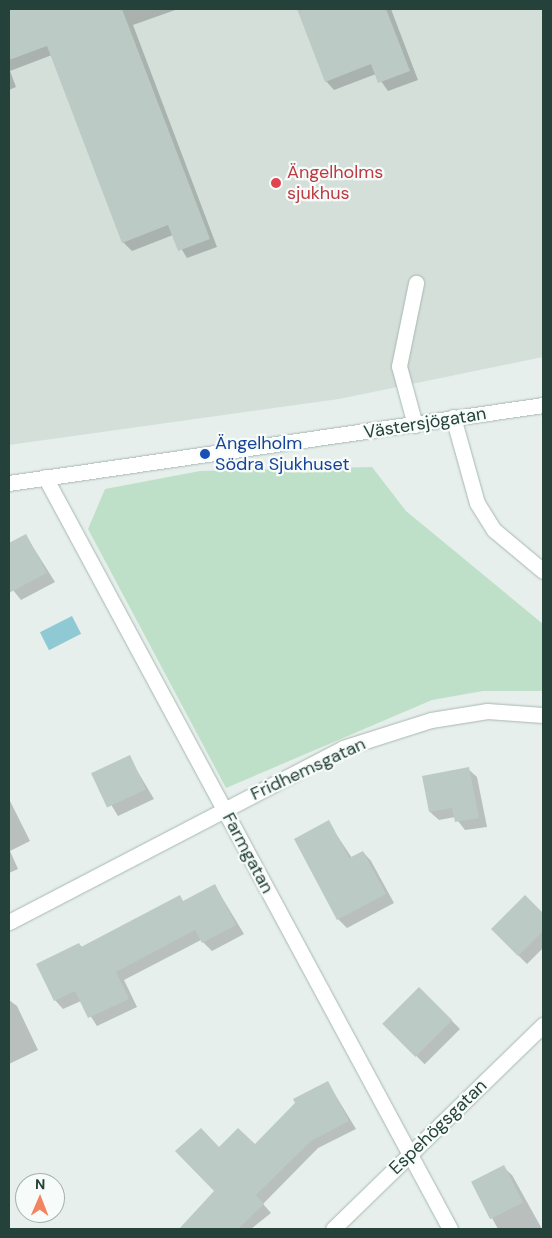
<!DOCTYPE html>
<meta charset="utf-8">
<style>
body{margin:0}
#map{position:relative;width:552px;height:1238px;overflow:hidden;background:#e6efeb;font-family:"DM Sans",sans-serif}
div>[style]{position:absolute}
.built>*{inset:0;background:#d4dfda}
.green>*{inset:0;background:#bfe0c8}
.water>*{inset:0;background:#8ec9d4;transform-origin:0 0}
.shadow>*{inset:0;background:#0003;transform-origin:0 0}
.building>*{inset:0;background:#bbcac4;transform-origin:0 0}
.roads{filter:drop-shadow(0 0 1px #a8b8b2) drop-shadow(0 0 1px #a8b8b2)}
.service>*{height:15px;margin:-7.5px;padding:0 7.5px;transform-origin:7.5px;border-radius:7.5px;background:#fff}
.minor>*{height:15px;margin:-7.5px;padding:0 7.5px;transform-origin:7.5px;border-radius:7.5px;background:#fff}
.dots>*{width:14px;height:14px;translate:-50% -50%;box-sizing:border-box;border:2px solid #f7fbf9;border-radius:50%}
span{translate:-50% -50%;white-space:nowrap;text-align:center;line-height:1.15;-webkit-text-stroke:4.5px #f7fbf9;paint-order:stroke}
.health-label{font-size:18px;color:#be3a42}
.left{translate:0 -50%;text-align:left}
.street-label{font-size:18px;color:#24423a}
.transit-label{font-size:18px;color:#164399}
.frame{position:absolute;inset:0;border:10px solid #24423a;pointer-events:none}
.north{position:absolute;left:15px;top:1173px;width:50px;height:50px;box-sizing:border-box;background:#f7fbf9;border:1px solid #a3b1ad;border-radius:50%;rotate:1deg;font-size:14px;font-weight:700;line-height:20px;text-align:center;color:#24423a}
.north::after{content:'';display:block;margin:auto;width:18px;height:22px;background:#f4845f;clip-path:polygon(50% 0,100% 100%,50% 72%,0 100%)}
</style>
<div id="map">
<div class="built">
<div style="clip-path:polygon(9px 9px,543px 9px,543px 357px,339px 399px,9px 445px)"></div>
</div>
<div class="green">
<div style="clip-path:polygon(372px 467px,406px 511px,543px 624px,543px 691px,483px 691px,432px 700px,226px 788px,88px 529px,105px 489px,200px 471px)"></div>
</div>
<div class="water">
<div style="left:72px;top:616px;width:20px;height:36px;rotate:63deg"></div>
</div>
<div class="shadow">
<div style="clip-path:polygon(9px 9px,178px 9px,133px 25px,217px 247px,187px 258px,173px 235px,132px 251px,123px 242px,52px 55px,10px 71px,16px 87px,9px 90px)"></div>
<div style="clip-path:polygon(298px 9px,391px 9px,418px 80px,388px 91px,376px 74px,334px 90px,326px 81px)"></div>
<div style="clip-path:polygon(26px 536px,55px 582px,21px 600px,9px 585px,9px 545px)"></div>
<div style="clip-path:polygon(129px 757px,154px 799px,118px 816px,93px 775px)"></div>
<div style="clip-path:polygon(468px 769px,477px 777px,487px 827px,465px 830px,455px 817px,439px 820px,430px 812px)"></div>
<div style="clip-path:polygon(9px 799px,30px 841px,10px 851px,18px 869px,9px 873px)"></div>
<div style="clip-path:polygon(328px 822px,352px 858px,363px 852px,371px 861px,394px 903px,347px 928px,338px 919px)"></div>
<div style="clip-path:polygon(215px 886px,244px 934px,212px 951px,201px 940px,124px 980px,137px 1007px,97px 1026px,81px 1001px,63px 1009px,55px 1000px,79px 944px,82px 947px,179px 897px,184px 902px)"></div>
<div style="clip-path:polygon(525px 896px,543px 915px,543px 948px,527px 964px,492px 929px)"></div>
<div style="left:419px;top:988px;width:58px;height:50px;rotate:45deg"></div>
<div style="clip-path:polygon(9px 1000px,17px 1006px,38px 1050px,9px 1064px)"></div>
<div style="clip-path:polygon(328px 1083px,356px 1129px,318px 1148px,263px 1204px,271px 1213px,251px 1229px,185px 1229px,215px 1191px,219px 1149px,255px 1146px)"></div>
<div style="clip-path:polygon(503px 1167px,512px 1175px,542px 1229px,498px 1229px,473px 1183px)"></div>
</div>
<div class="building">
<div style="clip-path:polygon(9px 9px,122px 9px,210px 239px,178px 251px,168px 225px,122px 243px,47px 46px,9px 60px)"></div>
<div style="clip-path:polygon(297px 9px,386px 9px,410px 71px,378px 83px,371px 64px,325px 82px)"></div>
<div style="clip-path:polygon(26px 534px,47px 573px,9px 593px,9px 543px)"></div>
<div style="left:130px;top:755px;width:38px;height:43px;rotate:65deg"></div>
<div style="clip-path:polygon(469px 767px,479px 818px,455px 822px,452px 808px,429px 812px,422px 776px)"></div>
<div style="clip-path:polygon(329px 820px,349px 858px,363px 851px,386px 894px,337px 920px,294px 839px)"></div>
<div style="clip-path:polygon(215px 884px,236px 925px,202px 943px,195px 930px,116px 972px,129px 999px,88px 1018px,75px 991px,54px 1001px,36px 964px,79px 943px,81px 947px,180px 895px,183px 901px)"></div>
<div style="clip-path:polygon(525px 895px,543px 913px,543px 931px,518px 956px,491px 929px)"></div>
<div style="left:419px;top:987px;width:47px;height:52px;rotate:45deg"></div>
<div style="clip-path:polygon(328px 1081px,349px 1121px,311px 1141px,256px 1195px,264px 1204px,238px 1229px,179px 1229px,214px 1191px,175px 1151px,201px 1128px,219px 1147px,238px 1128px,255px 1144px,295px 1103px,293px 1099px)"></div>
<div style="left:504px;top:1165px;width:42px;height:37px;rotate:63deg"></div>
</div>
<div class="roads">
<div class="service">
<div style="left:415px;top:425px;width:61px;rotate:-105.2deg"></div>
<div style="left:399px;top:366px;width:85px;rotate:-78.4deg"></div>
</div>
<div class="minor">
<div style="left:453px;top:417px;width:89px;rotate:74.4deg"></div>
<div style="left:477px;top:503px;width:32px;rotate:58deg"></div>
<div style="left:494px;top:530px;width:64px;rotate:39.9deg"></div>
<div style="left:45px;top:477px;width:854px;rotate:61.69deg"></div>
<div style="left:9px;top:483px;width:540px;rotate:-8.31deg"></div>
<div style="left:9px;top:922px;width:377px;rotate:-27.5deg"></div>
<div style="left:343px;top:748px;width:92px;rotate:-17.7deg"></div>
<div style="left:431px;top:720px;width:57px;rotate:-9.1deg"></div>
<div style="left:487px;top:711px;width:56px;rotate:4.1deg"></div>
<div style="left:333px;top:1229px;width:293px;rotate:-44.2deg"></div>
</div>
</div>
<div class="dots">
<div style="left:276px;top:183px;background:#e0444e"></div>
<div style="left:205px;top:454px;background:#1a4fb4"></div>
</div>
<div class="health-label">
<span class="left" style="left:287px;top:183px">Ängelholms<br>sjukhus</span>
</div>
<div class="street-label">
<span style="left:425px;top:423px;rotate:-9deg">Västersjögatan</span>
<span style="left:308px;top:769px;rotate:-25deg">Fridhemsgatan</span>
<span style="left:248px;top:853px;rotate:62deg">Farmgatan</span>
<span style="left:438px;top:1127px;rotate:-44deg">Espehögsgatan</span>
</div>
<div class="transit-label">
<span class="left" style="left:215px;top:454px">Ängelholm<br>Södra Sjukhuset</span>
</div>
<div class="frame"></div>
<div class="north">N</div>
</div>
